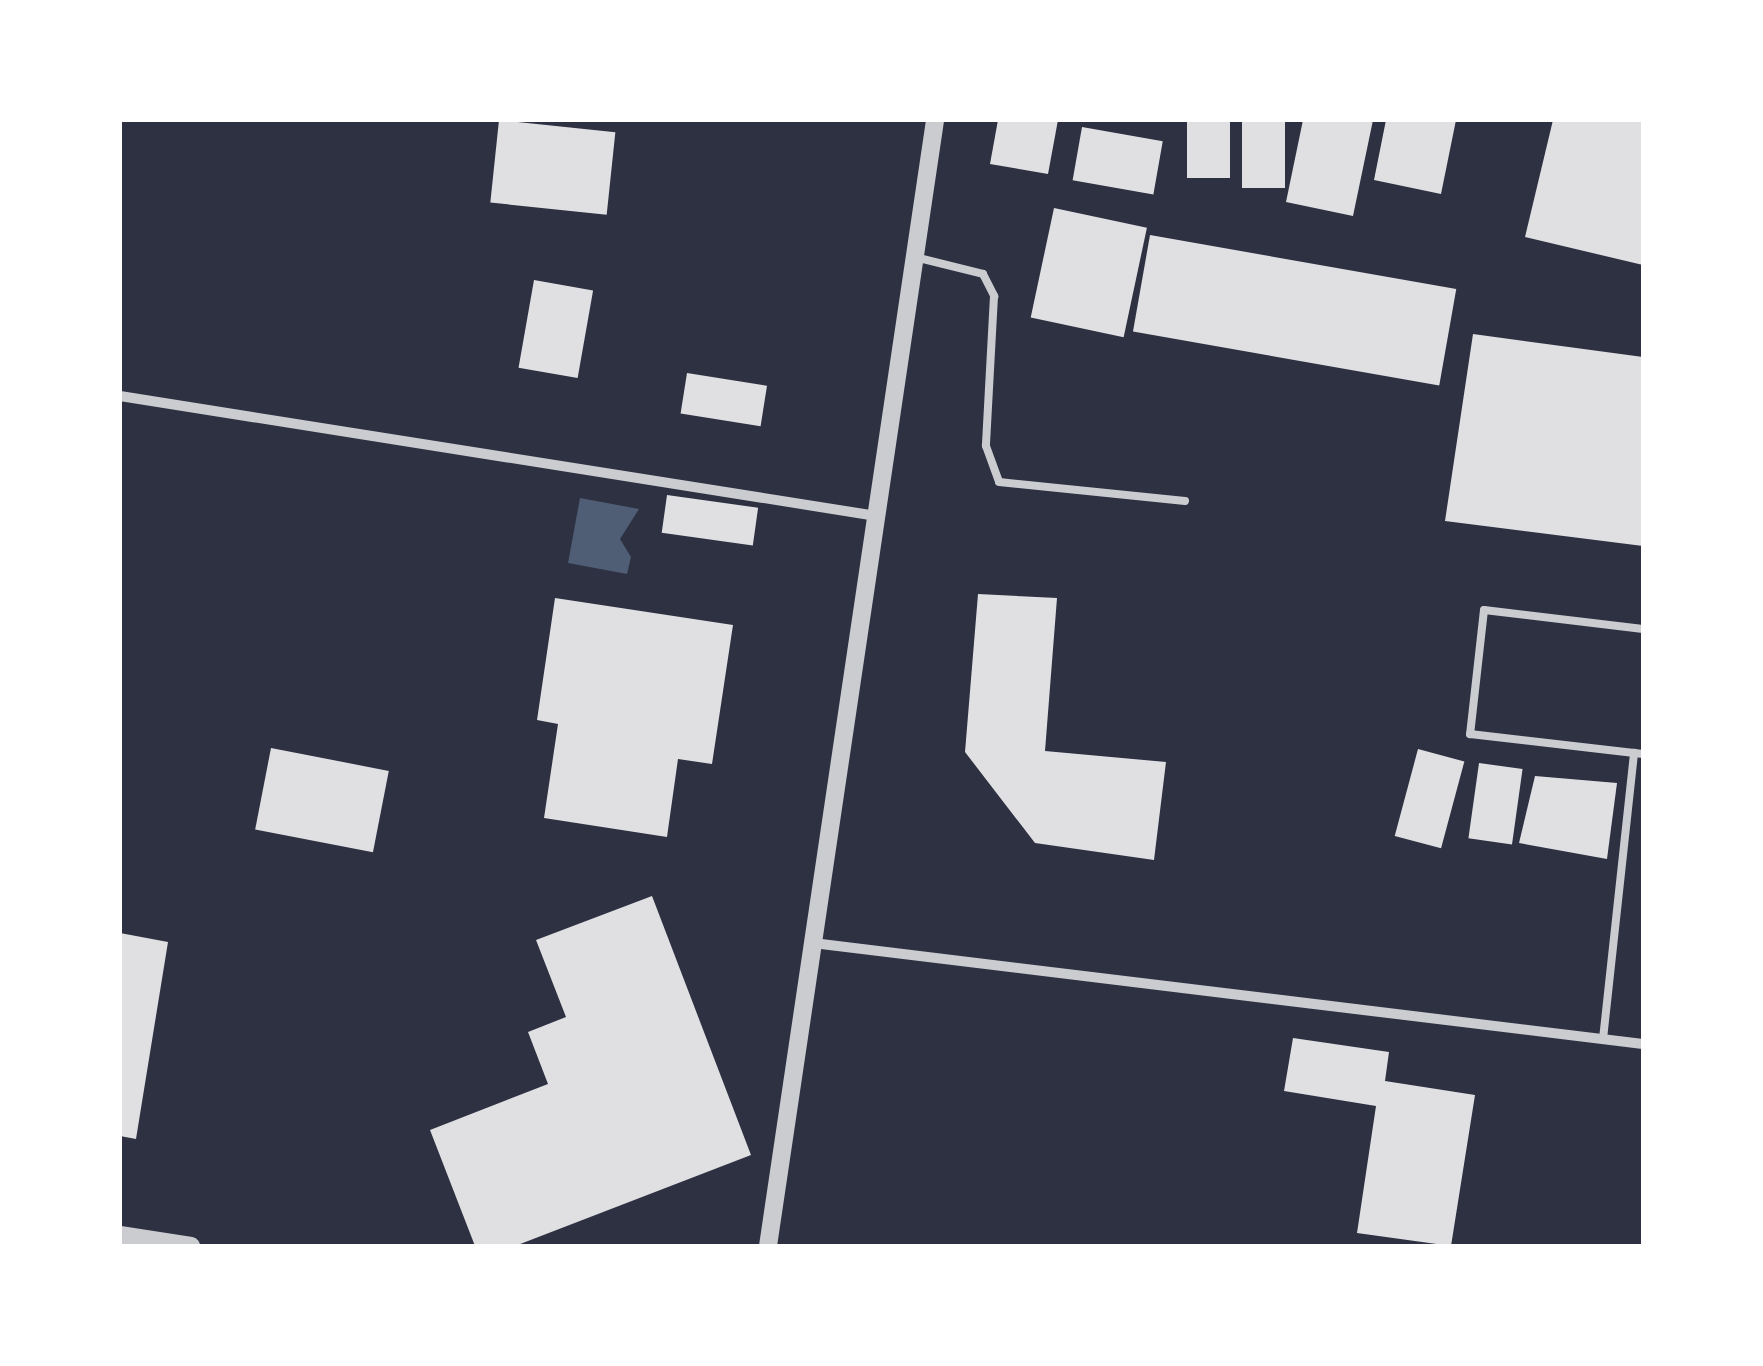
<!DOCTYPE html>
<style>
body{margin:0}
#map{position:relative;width:1763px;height:1366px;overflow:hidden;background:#2d3142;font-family:"DejaVu Sans",sans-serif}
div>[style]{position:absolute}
.water>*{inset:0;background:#4f5d75}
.building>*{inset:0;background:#e0e0e3;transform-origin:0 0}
.service>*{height:8px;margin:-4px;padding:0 4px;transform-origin:4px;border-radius:4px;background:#caccd0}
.minor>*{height:10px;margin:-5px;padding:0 5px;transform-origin:5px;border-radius:5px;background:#caccd0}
.tertiary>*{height:18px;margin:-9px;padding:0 9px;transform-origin:9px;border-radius:9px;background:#caccd0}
span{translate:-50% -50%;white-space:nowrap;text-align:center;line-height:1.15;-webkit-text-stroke:9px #fff;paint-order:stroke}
.frame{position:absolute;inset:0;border:122px solid #fff;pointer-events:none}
</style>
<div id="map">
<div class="water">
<div style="clip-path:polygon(580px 498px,639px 509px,620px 539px,631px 557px,627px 574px,568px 563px)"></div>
</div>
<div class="building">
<div style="left:499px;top:120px;width:117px;height:83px;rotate:6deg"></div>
<div style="clip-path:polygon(998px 120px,1058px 120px,1048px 174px,990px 164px)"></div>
<div style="left:1187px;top:120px;width:43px;height:58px"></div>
<div style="left:1242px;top:120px;width:43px;height:68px"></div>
<div style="clip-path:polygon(1303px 120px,1373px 120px,1353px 216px,1286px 202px)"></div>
<div style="clip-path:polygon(1386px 120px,1456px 120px,1441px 194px,1374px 180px)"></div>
<div style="clip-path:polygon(1553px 120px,1643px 120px,1643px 265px,1525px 237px)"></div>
<div style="left:1082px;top:127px;width:82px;height:54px;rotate:10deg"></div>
<div style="left:1054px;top:208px;width:95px;height:112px;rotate:12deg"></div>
<div style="left:1150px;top:235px;width:311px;height:98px;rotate:10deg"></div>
<div style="left:534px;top:280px;width:60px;height:89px;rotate:10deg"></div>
<div style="clip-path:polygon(1473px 334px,1643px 357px,1643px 546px,1445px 521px)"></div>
<div style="left:687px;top:373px;width:81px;height:41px;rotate:9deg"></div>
<div style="left:667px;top:495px;width:92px;height:38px;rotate:8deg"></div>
<div style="clip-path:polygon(978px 594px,1057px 598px,1045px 751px,1166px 762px,1154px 860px,1035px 843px,965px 752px)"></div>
<div style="clip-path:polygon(555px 598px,733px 625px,712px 764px,678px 759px,667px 837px,544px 818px,558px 724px,537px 720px)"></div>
<div style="left:271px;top:748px;width:120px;height:83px;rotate:11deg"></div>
<div style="left:1418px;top:749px;width:48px;height:90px;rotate:15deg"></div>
<div style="left:1479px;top:763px;width:44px;height:76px;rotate:8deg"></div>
<div style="clip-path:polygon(1535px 776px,1617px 783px,1607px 859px,1519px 843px)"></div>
<div style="clip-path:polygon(652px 896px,751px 1155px,515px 1246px,475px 1246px,430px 1130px,548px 1084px,528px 1032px,566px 1017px,536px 940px)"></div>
<div style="clip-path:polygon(120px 933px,168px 942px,136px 1139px,120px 1136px)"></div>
<div style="clip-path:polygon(1293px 1038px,1389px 1052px,1385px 1081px,1475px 1095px,1451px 1246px,1357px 1233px,1376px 1106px,1284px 1091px)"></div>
</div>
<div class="service">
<div style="left:915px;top:257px;width:70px;rotate:14deg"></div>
<div style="left:983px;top:274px;width:25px;rotate:63deg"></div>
<div style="left:994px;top:296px;width:150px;rotate:93.1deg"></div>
<div style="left:986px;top:446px;width:38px;rotate:70deg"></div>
<div style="left:999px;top:482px;width:187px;rotate:5.8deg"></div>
<div style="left:1643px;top:629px;width:160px;rotate:-173.2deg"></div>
<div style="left:1484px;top:610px;width:125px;rotate:96.4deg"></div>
<div style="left:1470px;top:734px;width:174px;rotate:6.6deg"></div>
<div style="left:1603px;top:1039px;width:288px;rotate:-83.8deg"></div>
</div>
<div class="minor">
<div style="left:120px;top:396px;width:766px;rotate:9.01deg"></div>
<div style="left:813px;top:943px;width:836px;rotate:6.94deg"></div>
</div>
<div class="tertiary">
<div style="left:120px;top:1235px;width:72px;rotate:8.8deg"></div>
<div style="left:768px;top:1246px;width:1138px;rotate:-81.56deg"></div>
</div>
<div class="frame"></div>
</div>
